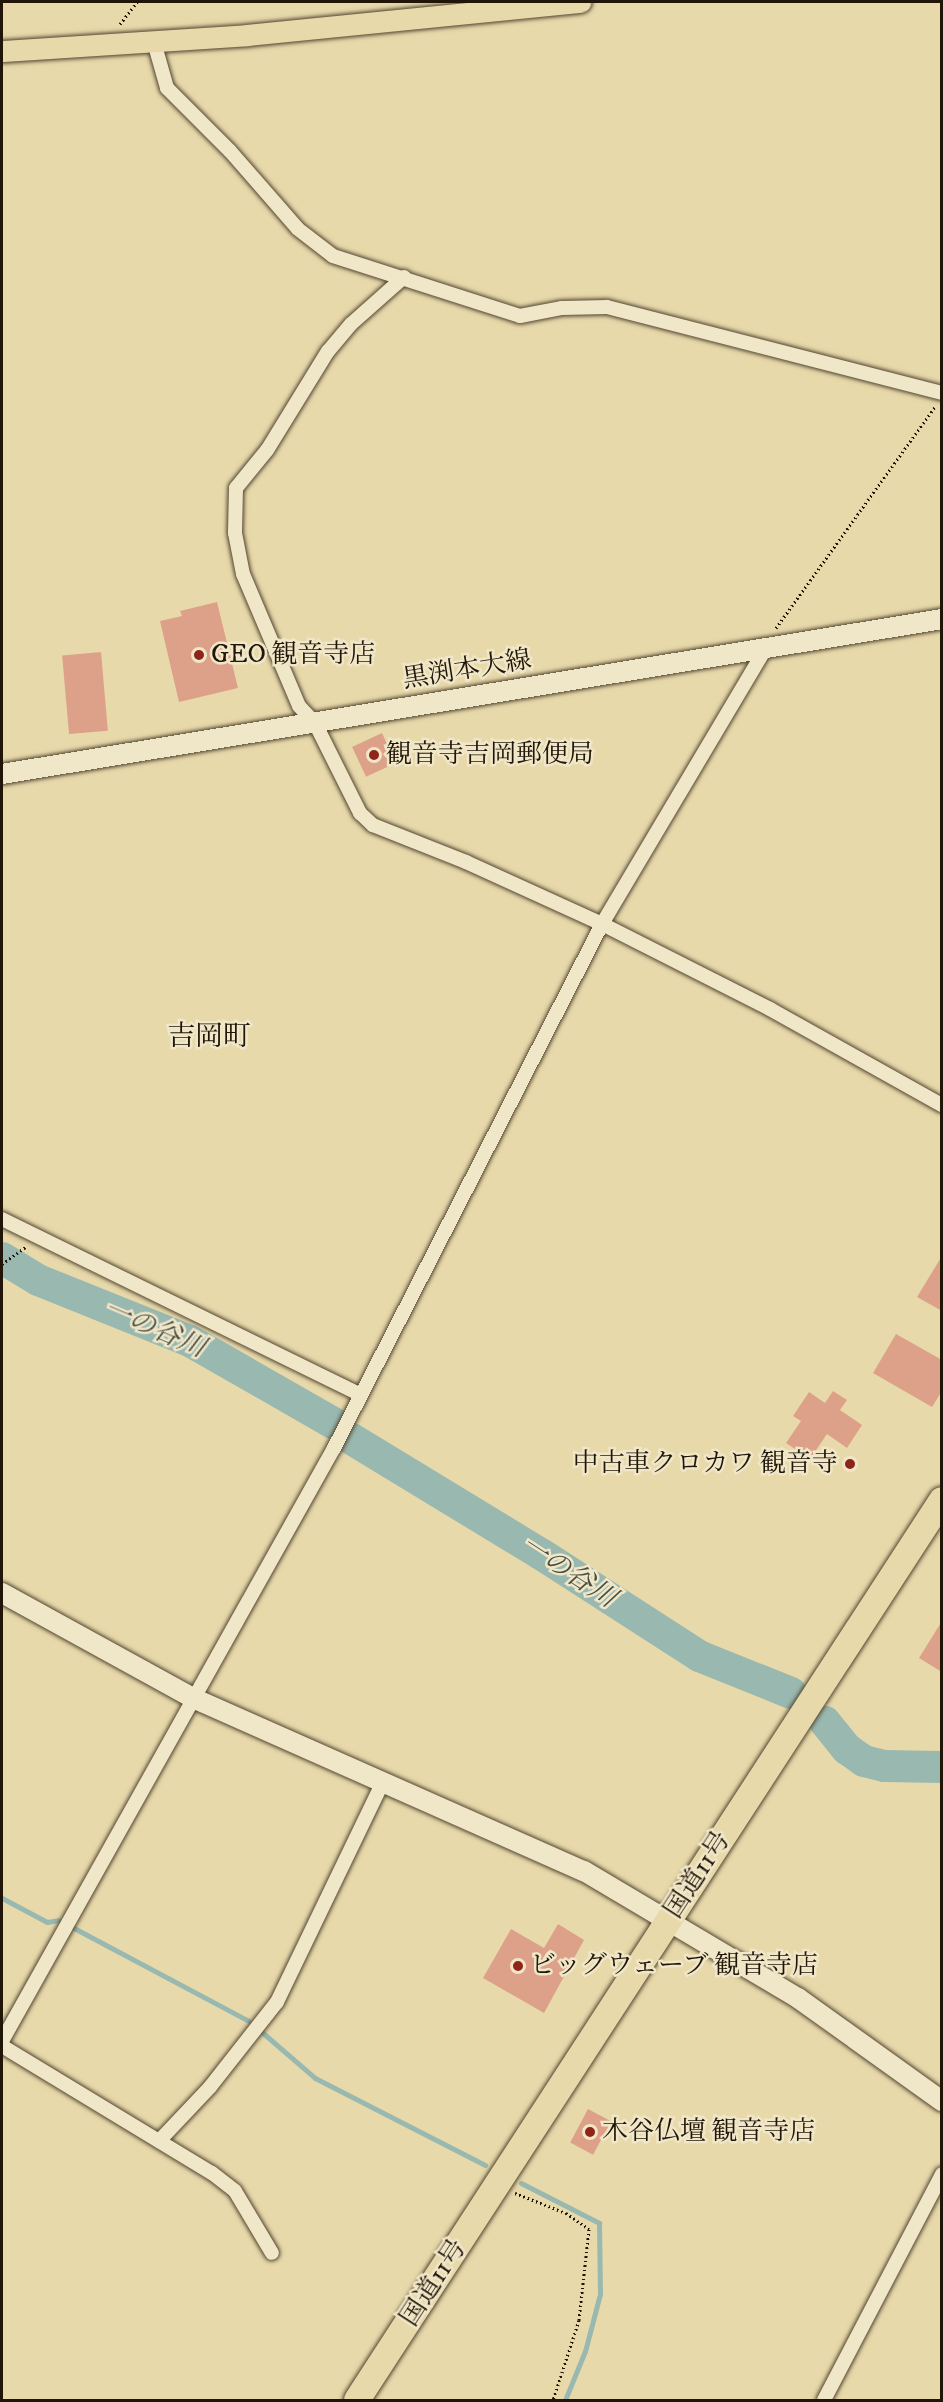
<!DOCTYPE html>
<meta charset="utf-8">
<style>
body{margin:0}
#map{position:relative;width:943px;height:2402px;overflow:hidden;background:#e8d9ab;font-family:"IM FELL DW Pica","Noto Serif JP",serif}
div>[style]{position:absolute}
.stream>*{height:5px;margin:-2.5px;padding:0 2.5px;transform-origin:2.5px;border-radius:2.5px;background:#99b9b0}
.river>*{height:32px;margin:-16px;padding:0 16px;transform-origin:16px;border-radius:16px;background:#99b9b0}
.building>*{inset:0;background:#dda189;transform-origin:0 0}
.path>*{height:3px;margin-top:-1.5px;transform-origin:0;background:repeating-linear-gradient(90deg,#201507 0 1.5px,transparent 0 4.5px)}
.roads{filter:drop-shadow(0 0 2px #524630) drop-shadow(0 0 2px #524630)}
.street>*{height:14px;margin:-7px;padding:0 7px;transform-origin:7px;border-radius:7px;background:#f0e6c8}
.secondary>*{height:20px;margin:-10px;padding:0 10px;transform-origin:10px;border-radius:10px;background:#f0e6c8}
.primary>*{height:21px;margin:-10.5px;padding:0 10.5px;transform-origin:10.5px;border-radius:10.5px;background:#e8d9ab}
.highway>*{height:26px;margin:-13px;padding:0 13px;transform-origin:13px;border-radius:13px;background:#e8d9ab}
.dots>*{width:16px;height:16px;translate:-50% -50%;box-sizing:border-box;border:3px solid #f0e6c8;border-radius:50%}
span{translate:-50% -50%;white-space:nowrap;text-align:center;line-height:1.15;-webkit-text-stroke:5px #f0e6c8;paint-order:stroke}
.poi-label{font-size:26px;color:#201507}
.left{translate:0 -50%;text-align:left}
.right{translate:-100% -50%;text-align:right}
.street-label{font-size:26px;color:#201507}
.water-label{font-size:27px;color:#4a4e42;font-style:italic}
.quarter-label{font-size:28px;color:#201507}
.frame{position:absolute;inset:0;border:3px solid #201507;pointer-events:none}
</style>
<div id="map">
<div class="stream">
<div style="left:2px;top:1898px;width:51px;rotate:28.1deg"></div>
<div style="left:47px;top:1922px;width:11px;rotate:-10deg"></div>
<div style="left:72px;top:1927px;width:200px;rotate:28deg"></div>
<div style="left:263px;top:2033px;width:69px;rotate:40.9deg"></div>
<div style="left:315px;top:2078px;width:191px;rotate:27.1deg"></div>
<div style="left:521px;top:2183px;width:88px;rotate:27.1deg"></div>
<div style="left:599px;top:2223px;width:71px;rotate:89.2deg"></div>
<div style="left:600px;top:2294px;width:59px;rotate:104.7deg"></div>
<div style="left:585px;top:2351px;width:53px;rotate:112.2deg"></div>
</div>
<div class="river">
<div style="left:2px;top:1258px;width:42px;rotate:31.4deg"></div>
<div style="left:38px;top:1280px;width:164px;rotate:21.9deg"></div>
<div style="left:190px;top:1341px;width:167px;rotate:29.8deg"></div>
<div style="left:350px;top:1438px;width:223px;rotate:31.3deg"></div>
<div style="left:541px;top:1554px;width:188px;rotate:32.8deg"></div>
<div style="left:699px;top:1656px;width:99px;rotate:21.9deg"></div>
<div style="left:825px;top:1722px;width:35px;rotate:51deg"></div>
<div style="left:847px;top:1749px;width:21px;rotate:35deg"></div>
<div style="left:864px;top:1761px;width:21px;rotate:14deg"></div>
<div style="left:884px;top:1766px;width:58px;rotate:1deg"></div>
</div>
<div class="building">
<div style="clip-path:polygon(217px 602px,238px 688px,179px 702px,160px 621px,182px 616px,180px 611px)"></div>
<div style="left:101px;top:652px;width:79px;height:39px;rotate:85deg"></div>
<div style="left:382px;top:733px;width:33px;height:33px;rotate:65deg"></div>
<div style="clip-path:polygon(942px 1256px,942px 1311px,917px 1297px)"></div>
<div style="clip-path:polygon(896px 1334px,942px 1360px,942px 1391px,932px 1407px,873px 1373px)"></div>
<div style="clip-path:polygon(833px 1391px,847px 1400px,840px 1410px,862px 1425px,847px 1448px,827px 1434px,810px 1459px,786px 1443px,801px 1421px,793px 1416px,809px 1392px,825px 1403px)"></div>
<div style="clip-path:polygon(942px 1621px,942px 1672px,919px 1658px)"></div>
<div style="clip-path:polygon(558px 1924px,584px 1940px,544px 2013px,483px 1978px,511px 1929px,544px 1948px)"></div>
<div style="left:588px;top:2109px;width:26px;height:38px;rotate:28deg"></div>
</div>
<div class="path">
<div style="left:120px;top:24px;width:28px;rotate:-52deg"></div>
<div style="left:776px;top:628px;width:272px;rotate:-54.3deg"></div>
<div style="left:2px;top:1264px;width:29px;rotate:-36deg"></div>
<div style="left:515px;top:2193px;width:55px;rotate:21.4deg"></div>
<div style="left:566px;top:2213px;width:28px;rotate:35deg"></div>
<div style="left:589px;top:2229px;width:92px;rotate:96.3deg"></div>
<div style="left:579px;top:2320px;width:84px;rotate:108deg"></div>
</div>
<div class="roads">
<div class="street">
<div style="left:154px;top:42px;width:48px;rotate:74.2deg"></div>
<div style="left:167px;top:88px;width:89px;rotate:45deg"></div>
<div style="left:230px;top:151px;width:103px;rotate:48.9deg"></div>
<div style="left:298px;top:229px;width:44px;rotate:37.6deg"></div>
<div style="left:333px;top:256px;width:196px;rotate:17.8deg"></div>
<div style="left:520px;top:316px;width:43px;rotate:-10.8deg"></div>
<div style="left:562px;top:308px;width:45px;rotate:-1.3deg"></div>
<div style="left:607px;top:307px;width:346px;rotate:14.4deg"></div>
<div style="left:404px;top:277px;width:71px;rotate:138.4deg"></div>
<div style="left:351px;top:324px;width:35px;rotate:130deg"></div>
<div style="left:328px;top:351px;width:116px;rotate:121.6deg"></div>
<div style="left:267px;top:450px;width:49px;rotate:129.2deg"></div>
<div style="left:236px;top:488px;width:45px;rotate:91.3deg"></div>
<div style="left:235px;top:533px;width:42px;rotate:79deg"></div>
<div style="left:243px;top:574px;width:143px;rotate:67deg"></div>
<div style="left:299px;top:706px;width:23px;rotate:47deg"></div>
<div style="left:315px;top:723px;width:101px;rotate:63.4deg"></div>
<div style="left:360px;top:813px;width:18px;rotate:43deg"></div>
<div style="left:373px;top:825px;width:100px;rotate:21.7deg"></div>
<div style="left:466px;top:862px;width:149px;rotate:24.5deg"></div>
<div style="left:602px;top:924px;width:188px;rotate:26.8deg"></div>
<div style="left:770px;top:1009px;width:197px;rotate:29.2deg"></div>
<div style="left:2px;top:1219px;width:398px;rotate:26.1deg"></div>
<div style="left:2px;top:2041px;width:680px;rotate:-60.76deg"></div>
<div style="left:334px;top:1448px;width:589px;rotate:-62.91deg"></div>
<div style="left:602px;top:924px;width:321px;rotate:-59.3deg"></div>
<div style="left:2px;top:2046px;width:245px;rotate:31.2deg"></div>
<div style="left:212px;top:2173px;width:29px;rotate:38deg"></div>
<div style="left:235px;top:2191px;width:72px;rotate:59.2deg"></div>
<div style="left:159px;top:2141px;width:74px;rotate:-46.6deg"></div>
<div style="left:210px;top:2087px;width:108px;rotate:-51.8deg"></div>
<div style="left:277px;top:2002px;width:246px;rotate:-64.3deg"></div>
<div style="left:824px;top:2400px;width:255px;rotate:-62.4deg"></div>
</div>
<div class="secondary">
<div style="left:2px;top:774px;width:953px;rotate:-9.36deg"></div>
<div style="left:2px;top:1593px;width:220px;rotate:28.8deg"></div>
<div style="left:195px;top:1699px;width:425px;rotate:23.9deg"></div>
<div style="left:584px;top:1871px;width:249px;rotate:30.7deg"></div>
<div style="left:798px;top:1998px;width:177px;rotate:35.6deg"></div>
</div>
<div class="primary">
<div style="left:2px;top:51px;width:246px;rotate:-3.7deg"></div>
<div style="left:247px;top:35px;width:335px;rotate:-5.7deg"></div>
</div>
<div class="highway">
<div style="left:357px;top:2400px;width:1073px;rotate:-56.98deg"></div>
</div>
</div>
<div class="dots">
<div style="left:199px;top:655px;background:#8f2418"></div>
<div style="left:374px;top:755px;background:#8f2418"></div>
<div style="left:850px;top:1464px;background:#8f2418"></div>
<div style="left:518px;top:1966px;background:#8f2418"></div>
<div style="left:590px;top:2132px;background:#8f2418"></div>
</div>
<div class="poi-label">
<span class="left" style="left:211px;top:655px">GEO 観音寺店</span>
<span class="left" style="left:386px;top:755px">観音寺吉岡郵便局</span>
<span class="right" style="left:838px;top:1464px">中古車クロカワ 観音寺</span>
<span class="left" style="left:530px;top:1966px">ビッグウェーブ 観音寺店</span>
<span class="left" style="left:602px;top:2132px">木谷仏壇 観音寺店</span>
</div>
<div class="street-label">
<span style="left:467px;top:670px;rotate:-9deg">黒渕本大線</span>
<span style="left:698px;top:1875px;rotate:-57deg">国道11号</span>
<span style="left:434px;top:2283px;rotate:-57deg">国道11号</span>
</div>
<div class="water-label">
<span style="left:154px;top:1329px;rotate:23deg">一の谷川</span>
<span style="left:568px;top:1572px;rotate:33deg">一の谷川</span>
</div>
<div class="quarter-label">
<span style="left:209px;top:1037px">吉岡町</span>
</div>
<div class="frame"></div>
</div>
